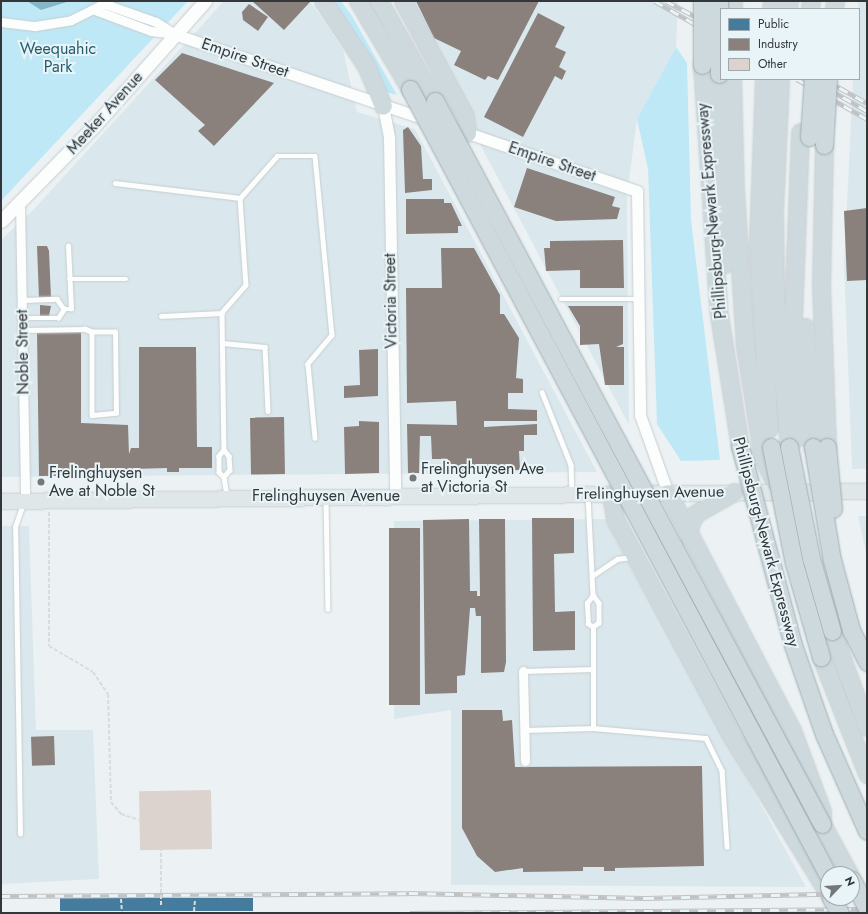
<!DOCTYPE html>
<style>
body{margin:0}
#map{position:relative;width:868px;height:914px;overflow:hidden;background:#ecf2f4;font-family:Jost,sans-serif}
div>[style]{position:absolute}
.built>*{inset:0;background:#dae8ed}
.green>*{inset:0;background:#bfe8f6}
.water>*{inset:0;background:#85b7c7}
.public>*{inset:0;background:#457b9d;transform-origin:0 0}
.industry>*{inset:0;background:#8a817c;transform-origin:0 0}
.building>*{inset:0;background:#dcd3cf;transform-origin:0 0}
.path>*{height:2px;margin-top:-1px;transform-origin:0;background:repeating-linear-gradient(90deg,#dadcdc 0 4px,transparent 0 6px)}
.roads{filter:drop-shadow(0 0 1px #c8cdcf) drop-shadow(0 0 1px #c8cdcf)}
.service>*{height:4.5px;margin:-2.25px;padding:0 2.25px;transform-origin:2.25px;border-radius:2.25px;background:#fcfdfd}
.minor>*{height:9px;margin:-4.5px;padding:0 4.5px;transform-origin:4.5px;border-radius:4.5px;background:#fcfdfd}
.tertiary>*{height:11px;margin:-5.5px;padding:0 5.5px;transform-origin:5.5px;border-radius:5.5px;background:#fcfdfd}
.secondary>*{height:13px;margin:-6.5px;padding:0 6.5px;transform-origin:6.5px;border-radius:6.5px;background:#fcfdfd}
.primary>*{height:15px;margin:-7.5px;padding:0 7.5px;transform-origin:7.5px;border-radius:7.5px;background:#dfe7e9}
.motorway>*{height:17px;margin:-8.5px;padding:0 8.5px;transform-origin:8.5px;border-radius:8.5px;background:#cdd9dd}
.rail>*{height:4.5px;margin-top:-2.25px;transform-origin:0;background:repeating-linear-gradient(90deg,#e8f4f8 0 9px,#c1c2c3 0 18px);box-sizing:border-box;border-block:1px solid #c1c2c3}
.path-bridge>*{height:2px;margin-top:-1px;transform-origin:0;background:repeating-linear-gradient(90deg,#dadcdc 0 4px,transparent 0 6px)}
.bridges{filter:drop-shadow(0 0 1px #9dacb1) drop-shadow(0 0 1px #9dacb1)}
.motorway-bridge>*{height:17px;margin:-8.5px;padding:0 8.5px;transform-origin:8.5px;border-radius:8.5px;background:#cdd9dd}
.dots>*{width:11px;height:11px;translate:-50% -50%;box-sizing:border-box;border:2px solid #e8f4f8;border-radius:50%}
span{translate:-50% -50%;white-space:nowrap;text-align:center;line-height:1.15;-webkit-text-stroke:4px #e8f4f8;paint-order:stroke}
.park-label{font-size:16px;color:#255d6e}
.street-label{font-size:16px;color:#333739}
.poi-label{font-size:16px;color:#333739}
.left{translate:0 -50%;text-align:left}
.frame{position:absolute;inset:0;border:2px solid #333739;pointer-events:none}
.legend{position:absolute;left:720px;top:8px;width:140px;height:72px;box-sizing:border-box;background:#e8f4f8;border:1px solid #a0a8ac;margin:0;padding:5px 7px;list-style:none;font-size:12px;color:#333739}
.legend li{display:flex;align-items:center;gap:8px;height:20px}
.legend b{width:20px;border:1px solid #a0a8ac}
.north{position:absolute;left:820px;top:866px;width:40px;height:40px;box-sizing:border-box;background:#e8f4f8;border:1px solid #a0a8ac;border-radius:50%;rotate:65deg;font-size:11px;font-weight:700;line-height:16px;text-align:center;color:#333739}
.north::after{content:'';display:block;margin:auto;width:14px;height:18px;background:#74787a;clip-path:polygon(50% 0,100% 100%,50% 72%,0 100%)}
</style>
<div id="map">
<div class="built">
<div style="clip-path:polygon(224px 1px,310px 1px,343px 50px,357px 112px,415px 129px,597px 472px,1px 477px,1px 240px,34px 209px)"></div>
<div style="clip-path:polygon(404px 1px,678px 1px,676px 47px,637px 119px,627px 197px,629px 425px)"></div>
<div style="clip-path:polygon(858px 1px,867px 1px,867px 469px,852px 469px,844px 265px,853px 79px,859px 79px)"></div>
<div style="clip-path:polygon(858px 516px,867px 516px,867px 558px)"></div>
<div style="clip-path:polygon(610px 519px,618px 534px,614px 537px,806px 887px,451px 885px,451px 710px,394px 719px,394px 521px)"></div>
<div style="clip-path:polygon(1px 526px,29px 526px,36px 730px,93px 730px,99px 879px,1px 884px)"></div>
</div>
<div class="green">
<div style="clip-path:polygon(1px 1px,188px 1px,1px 201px)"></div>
<div style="clip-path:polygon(329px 1px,341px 1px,352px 16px,397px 95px,385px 92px)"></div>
<div style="clip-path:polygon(676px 47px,687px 63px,691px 220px,720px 460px,681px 461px,657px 424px,648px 169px,637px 119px)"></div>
</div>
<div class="water">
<div style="clip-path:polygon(27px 1px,70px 1px,41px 10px)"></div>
</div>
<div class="public">
<div style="left:253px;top:898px;width:13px;height:193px;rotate:90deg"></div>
</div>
<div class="industry">
<div style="clip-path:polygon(252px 1px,309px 1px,310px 2px,284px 30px)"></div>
<div style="clip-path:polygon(416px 1px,539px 1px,498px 80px,488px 76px,485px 80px,454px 65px,461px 51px,434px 38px)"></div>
<div style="clip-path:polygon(249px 4px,268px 17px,258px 31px,243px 20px,242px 12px)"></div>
<div style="clip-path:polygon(538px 13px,565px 27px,555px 47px,566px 52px,559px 67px,566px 71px,562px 80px,555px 76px,523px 137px,484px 117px)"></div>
<div style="clip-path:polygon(182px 53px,274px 83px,214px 146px,198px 131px,205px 125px,155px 80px)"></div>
<div style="clip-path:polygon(408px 127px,421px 146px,423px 179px,432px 179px,432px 190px,405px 193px,403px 130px)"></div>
<div style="clip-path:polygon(527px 168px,615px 197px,612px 206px,620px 208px,617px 219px,556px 221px,514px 207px)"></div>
<div style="clip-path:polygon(406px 199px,444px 199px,444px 203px,451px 203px,462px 226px,458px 226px,458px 233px,406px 234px)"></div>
<div style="clip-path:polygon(867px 208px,867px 280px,847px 281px,844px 211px)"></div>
<div style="clip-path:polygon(623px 240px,624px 288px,580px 288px,580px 270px,546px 271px,544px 248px,550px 248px,550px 241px)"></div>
<div style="clip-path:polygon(37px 246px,47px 246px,49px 251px,51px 298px,39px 298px)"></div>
<div style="clip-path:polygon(441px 248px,474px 248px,500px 295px,500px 314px,504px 314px,519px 338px,516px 378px,523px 379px,523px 393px,508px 393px,508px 409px,537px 410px,537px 421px,484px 421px,484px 427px,537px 424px,537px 435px,524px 435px,524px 451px,519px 451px,520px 470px,448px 472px,448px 459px,432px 459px,431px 436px,420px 436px,419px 473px,408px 473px,407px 424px,457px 425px,456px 401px,407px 403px,406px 288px,442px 288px)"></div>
<div style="clip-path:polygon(40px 305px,51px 306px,49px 316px,40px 317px)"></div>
<div style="clip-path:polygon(568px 306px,623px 306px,623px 344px,616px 347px,624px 347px,624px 385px,605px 385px,599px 344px,580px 345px,580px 326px)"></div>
<div style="clip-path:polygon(37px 332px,81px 332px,81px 423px,128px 425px,129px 454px,131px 448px,139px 448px,139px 347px,196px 347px,197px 447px,212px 447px,212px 468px,179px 468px,179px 472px,167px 472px,167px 468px,131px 469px,131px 475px,39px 476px)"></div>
<div style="clip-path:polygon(378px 349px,378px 396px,344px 398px,344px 386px,360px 385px,359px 350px)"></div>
<div style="left:284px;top:417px;width:57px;height:34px;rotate:89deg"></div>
<div style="clip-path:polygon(359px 421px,379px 422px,379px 473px,345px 474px,344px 427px,359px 426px)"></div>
<div style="clip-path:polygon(532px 518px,574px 518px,574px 553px,554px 554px,555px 612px,575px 611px,575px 650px,533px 651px)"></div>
<div style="clip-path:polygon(469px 519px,470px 591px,477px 591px,477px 596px,480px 596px,479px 519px,505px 519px,506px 662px,504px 672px,481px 673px,481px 616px,476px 616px,475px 608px,470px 608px,465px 675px,457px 676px,457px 693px,425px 694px,423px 520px)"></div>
<div style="left:389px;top:528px;width:31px;height:177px"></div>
<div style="clip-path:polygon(462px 710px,502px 710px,503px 721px,512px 720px,515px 767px,702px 766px,704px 866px,615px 868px,615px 871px,604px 871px,604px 867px,583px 867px,583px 871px,523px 872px,523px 868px,495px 872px,477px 856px,462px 828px)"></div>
<div style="left:54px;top:736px;width:29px;height:23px;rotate:88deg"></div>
</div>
<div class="building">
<div style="left:211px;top:790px;width:59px;height:72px;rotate:89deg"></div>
</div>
<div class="path">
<div style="left:49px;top:512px;width:134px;rotate:90deg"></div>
<div style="left:49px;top:646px;width:51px;rotate:30.6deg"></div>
<div style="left:93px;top:672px;width:27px;rotate:56deg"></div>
<div style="left:108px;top:694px;width:108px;rotate:88.4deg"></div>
<div style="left:111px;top:802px;width:16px;rotate:50deg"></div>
<div style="left:121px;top:814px;width:19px;rotate:18deg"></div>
<div style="left:121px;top:899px;width:13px;rotate:86deg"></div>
<div style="left:194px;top:911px;width:12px;rotate:-85deg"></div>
</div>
<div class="roads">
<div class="service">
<div style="left:115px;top:183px;width:126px;rotate:6.8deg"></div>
<div style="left:240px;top:198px;width:87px;rotate:86.1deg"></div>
<div style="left:246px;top:285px;width:37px;rotate:131deg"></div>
<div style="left:240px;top:198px;width:56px;rotate:-48.6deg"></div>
<div style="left:277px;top:156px;width:38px"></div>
<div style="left:315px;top:156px;width:180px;rotate:84.6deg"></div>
<div style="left:332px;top:335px;width:38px;rotate:130deg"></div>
<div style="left:308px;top:364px;width:74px;rotate:84.6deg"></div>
<div style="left:69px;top:279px;width:57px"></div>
<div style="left:561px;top:299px;width:77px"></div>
<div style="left:22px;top:300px;width:35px;rotate:-2deg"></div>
<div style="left:57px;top:299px;width:12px;rotate:55deg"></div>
<div style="left:64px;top:309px;width:7px"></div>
<div style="left:71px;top:309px;width:63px;rotate:-92.7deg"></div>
<div style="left:161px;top:316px;width:61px;rotate:-2.8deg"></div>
<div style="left:222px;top:313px;width:137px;rotate:89.2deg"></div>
<div style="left:224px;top:450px;width:8px;rotate:50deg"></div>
<div style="left:229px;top:456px;width:14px;rotate:86deg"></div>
<div style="left:230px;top:470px;width:9px;rotate:131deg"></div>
<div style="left:22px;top:318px;width:36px"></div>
<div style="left:58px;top:318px;width:11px;rotate:-56deg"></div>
<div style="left:22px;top:330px;width:63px;rotate:-0.9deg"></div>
<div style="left:85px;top:329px;width:8px;rotate:23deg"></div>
<div style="left:92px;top:332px;width:83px;rotate:90deg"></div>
<div style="left:92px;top:415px;width:24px;rotate:-5deg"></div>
<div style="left:116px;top:413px;width:81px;rotate:-90.7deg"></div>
<div style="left:115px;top:332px;width:23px;rotate:180deg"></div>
<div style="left:92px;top:332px;width:8px;rotate:-157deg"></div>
<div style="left:222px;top:343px;width:43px;rotate:5.3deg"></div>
<div style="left:265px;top:347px;width:64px;rotate:87.3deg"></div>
<div style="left:542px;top:392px;width:79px;rotate:68.3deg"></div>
<div style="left:571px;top:465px;width:28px;rotate:88deg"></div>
<div style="left:224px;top:450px;width:8px;rotate:130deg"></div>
<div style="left:219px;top:456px;width:16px;rotate:90deg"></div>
<div style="left:219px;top:472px;width:7px;rotate:45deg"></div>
<div style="left:224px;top:477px;width:19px;rotate:81deg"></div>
<div style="left:588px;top:496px;width:99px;rotate:87.1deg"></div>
<div style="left:593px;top:595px;width:10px;rotate:53deg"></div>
<div style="left:599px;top:603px;width:20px;rotate:90deg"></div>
<div style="left:599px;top:623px;width:7px;rotate:146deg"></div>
<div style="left:593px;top:627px;width:6px;rotate:-149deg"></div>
<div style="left:588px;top:624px;width:21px;rotate:-93deg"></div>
<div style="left:587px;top:603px;width:10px;rotate:-53deg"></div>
<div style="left:326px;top:499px;width:110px;rotate:89deg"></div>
<div style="left:592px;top:576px;width:30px;rotate:-34deg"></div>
<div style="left:617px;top:559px;width:14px;rotate:-8deg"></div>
<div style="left:523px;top:671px;width:70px;rotate:-1.6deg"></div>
<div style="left:593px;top:728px;width:113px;rotate:5.1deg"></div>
<div style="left:706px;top:738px;width:37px;rotate:64deg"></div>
<div style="left:722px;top:771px;width:76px;rotate:86.2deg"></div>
<div style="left:525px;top:730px;width:68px;rotate:-1.7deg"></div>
<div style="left:593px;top:728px;width:101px;rotate:-90deg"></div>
<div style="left:20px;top:834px;width:307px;rotate:-90.9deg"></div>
<div style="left:15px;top:527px;width:24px;rotate:-71deg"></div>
</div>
<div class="minor">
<div style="left:105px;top:4px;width:54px;rotate:19.4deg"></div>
<div style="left:156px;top:22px;width:19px;rotate:32deg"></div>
<div style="left:95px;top:10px;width:60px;rotate:20.6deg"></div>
<div style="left:151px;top:31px;width:23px;rotate:7deg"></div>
<div style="left:1px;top:22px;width:34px;rotate:7deg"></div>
<div style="left:35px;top:26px;width:36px;rotate:-9deg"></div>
<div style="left:71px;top:20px;width:42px;rotate:-26.6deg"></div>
<div style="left:20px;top:203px;width:298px;rotate:89deg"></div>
<div style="left:523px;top:671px;width:90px;rotate:88.7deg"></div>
</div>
<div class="tertiary">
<div style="left:174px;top:34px;width:268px;rotate:18.7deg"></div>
<div style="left:383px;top:106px;width:33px;rotate:79deg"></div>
<div style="left:389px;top:138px;width:358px;rotate:89deg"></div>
<div style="left:462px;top:131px;width:185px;rotate:18.9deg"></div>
<div style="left:637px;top:191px;width:224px;rotate:89.2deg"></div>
<div style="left:640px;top:415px;width:83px;rotate:70.3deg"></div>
</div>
<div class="secondary">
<div style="left:1px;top:221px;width:134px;rotate:-45.6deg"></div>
<div style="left:95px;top:125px;width:166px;rotate:-48.4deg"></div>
</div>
<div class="primary">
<div style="left:1px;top:501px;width:866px;rotate:-0.66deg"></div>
</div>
<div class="motorway">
<div style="left:323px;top:1px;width:78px;rotate:56.5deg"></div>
<div style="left:366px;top:66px;width:43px;rotate:67deg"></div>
<div style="left:358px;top:1px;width:102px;rotate:59.4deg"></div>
<div style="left:379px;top:1px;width:115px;rotate:60.8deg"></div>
<div style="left:403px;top:1px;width:131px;rotate:61.7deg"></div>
<div style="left:465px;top:116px;width:17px;rotate:83deg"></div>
<div style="left:733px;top:9px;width:8px;rotate:-90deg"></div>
<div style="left:771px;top:9px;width:8px;rotate:-83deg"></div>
<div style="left:788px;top:9px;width:8px;rotate:-83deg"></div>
<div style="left:810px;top:9px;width:8px;rotate:-83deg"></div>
<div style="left:834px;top:9px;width:8px;rotate:-83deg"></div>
<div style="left:702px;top:65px;width:245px;rotate:86.2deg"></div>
<div style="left:718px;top:309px;width:139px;rotate:80.9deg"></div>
<div style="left:719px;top:74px;width:190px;rotate:88.2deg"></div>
<div style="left:732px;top:79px;width:112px;rotate:88.5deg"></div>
<div style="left:735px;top:191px;width:155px;rotate:86.3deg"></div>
<div style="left:745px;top:346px;width:113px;rotate:80.9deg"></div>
<div style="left:763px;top:458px;width:28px;rotate:64deg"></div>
<div style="left:764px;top:79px;width:167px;rotate:92.1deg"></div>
<div style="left:758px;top:246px;width:183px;rotate:86.6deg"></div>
<div style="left:780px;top:79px;width:132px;rotate:92.6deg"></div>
<div style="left:774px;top:211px;width:84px;rotate:89.3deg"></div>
<div style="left:775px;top:295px;width:153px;rotate:84.7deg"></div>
<div style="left:824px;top:145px;width:140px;rotate:91.2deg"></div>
<div style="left:821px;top:285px;width:162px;rotate:87.9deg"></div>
<div style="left:805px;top:327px;width:120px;rotate:86.2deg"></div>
<div style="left:799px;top:437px;width:120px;rotate:-92.9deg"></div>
<div style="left:793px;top:317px;width:185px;rotate:-87.8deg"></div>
<div style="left:668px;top:493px;width:267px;rotate:62.4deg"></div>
<div style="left:792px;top:730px;width:86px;rotate:69.7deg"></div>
<div style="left:822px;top:811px;width:13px;rotate:90deg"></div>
<div style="left:822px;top:824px;width:57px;rotate:61.6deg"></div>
<div style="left:611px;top:494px;width:25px;rotate:81deg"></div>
<div style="left:615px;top:519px;width:242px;rotate:61.8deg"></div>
<div style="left:729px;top:732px;width:189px;rotate:58.4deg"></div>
<div style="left:690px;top:538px;width:10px;rotate:-96deg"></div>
<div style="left:689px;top:528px;width:15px;rotate:-67deg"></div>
<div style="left:695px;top:514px;width:45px;rotate:-29.4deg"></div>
<div style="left:832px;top:631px;width:102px;rotate:70deg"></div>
<div style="left:821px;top:657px;width:126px;rotate:68.5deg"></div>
</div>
</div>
<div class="rail">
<div style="left:655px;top:1px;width:76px;rotate:29.9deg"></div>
<div style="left:666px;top:1px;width:62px;rotate:27.8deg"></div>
<div style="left:797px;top:79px;width:81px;rotate:29.7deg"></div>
<div style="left:812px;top:79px;width:64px;rotate:30.2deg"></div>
<div style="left:824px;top:79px;width:49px;rotate:29.2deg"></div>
<div style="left:852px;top:894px;width:15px;rotate:-4deg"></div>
<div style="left:1px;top:896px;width:408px;rotate:-0.4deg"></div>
<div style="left:409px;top:893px;width:236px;rotate:1.2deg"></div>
<div style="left:645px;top:898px;width:183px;rotate:-1.3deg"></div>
<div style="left:410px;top:913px;width:457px;rotate:-0.5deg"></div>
</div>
<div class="path-bridge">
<div style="left:161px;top:905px;width:55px;rotate:-90deg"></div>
</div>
<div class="bridges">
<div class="motorway-bridge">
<div style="left:702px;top:65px;width:64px;rotate:-90deg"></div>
<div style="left:719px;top:74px;width:73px;rotate:-90deg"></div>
<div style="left:410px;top:89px;width:890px;rotate:62deg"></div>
<div style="left:435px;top:101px;width:820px;rotate:61.84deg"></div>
<div style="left:809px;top:137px;width:58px;rotate:-86.1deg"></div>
<div style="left:824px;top:145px;width:66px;rotate:-86.5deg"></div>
<div style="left:740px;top:446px;width:206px;rotate:75.1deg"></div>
<div style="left:793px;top:645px;width:94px;rotate:70.8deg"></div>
<div style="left:824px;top:734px;width:106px;rotate:66.1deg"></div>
<div style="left:771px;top:447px;width:118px;rotate:78.8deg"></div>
<div style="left:794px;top:563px;width:98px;rotate:74deg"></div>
<div style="left:789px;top:447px;width:113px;rotate:78.8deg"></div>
<div style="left:811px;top:558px;width:76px;rotate:74deg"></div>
<div style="left:813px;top:447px;width:115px;rotate:80.5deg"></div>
<div style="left:832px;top:560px;width:73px;rotate:74.8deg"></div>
<div style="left:851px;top:630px;width:36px;rotate:63deg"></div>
<div style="left:827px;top:447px;width:62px;rotate:84.5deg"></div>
<div style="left:852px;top:880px;width:32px;rotate:62deg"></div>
<div style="left:831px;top:898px;width:17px;rotate:59deg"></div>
</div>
</div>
<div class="dots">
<div style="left:413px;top:478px;background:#74787a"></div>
<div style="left:41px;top:482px;background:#74787a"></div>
</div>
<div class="park-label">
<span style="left:58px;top:58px">Weequahic<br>Park</span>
</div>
<div class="street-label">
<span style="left:245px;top:58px;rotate:19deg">Empire Street</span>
<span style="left:105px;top:113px;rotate:-48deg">Meeker Avenue</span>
<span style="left:552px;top:162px;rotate:19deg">Empire Street</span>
<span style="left:712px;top:211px;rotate:-95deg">Phillipsburg-Newark Expressway</span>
<span style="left:391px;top:301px;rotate:-91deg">Victoria Street</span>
<span style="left:23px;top:352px;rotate:-91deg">Noble Street</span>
<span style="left:650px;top:493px;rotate:-1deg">Frelinghuysen Avenue</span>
<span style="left:326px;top:496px">Frelinghuysen Avenue</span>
<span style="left:766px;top:542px;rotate:75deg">Phillipsburg-Newark Expressway</span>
</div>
<div class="poi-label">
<span class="left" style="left:421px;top:478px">Frelinghuysen Ave<br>at Victoria St</span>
<span class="left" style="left:49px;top:482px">Frelinghuysen<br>Ave at Noble St</span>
</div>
<div class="frame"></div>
<ul class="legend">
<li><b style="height:11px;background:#457b9d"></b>Public</li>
<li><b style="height:11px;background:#8a817c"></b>Industry</li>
<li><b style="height:11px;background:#dcd3cf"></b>Other</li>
</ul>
<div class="north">N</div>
</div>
